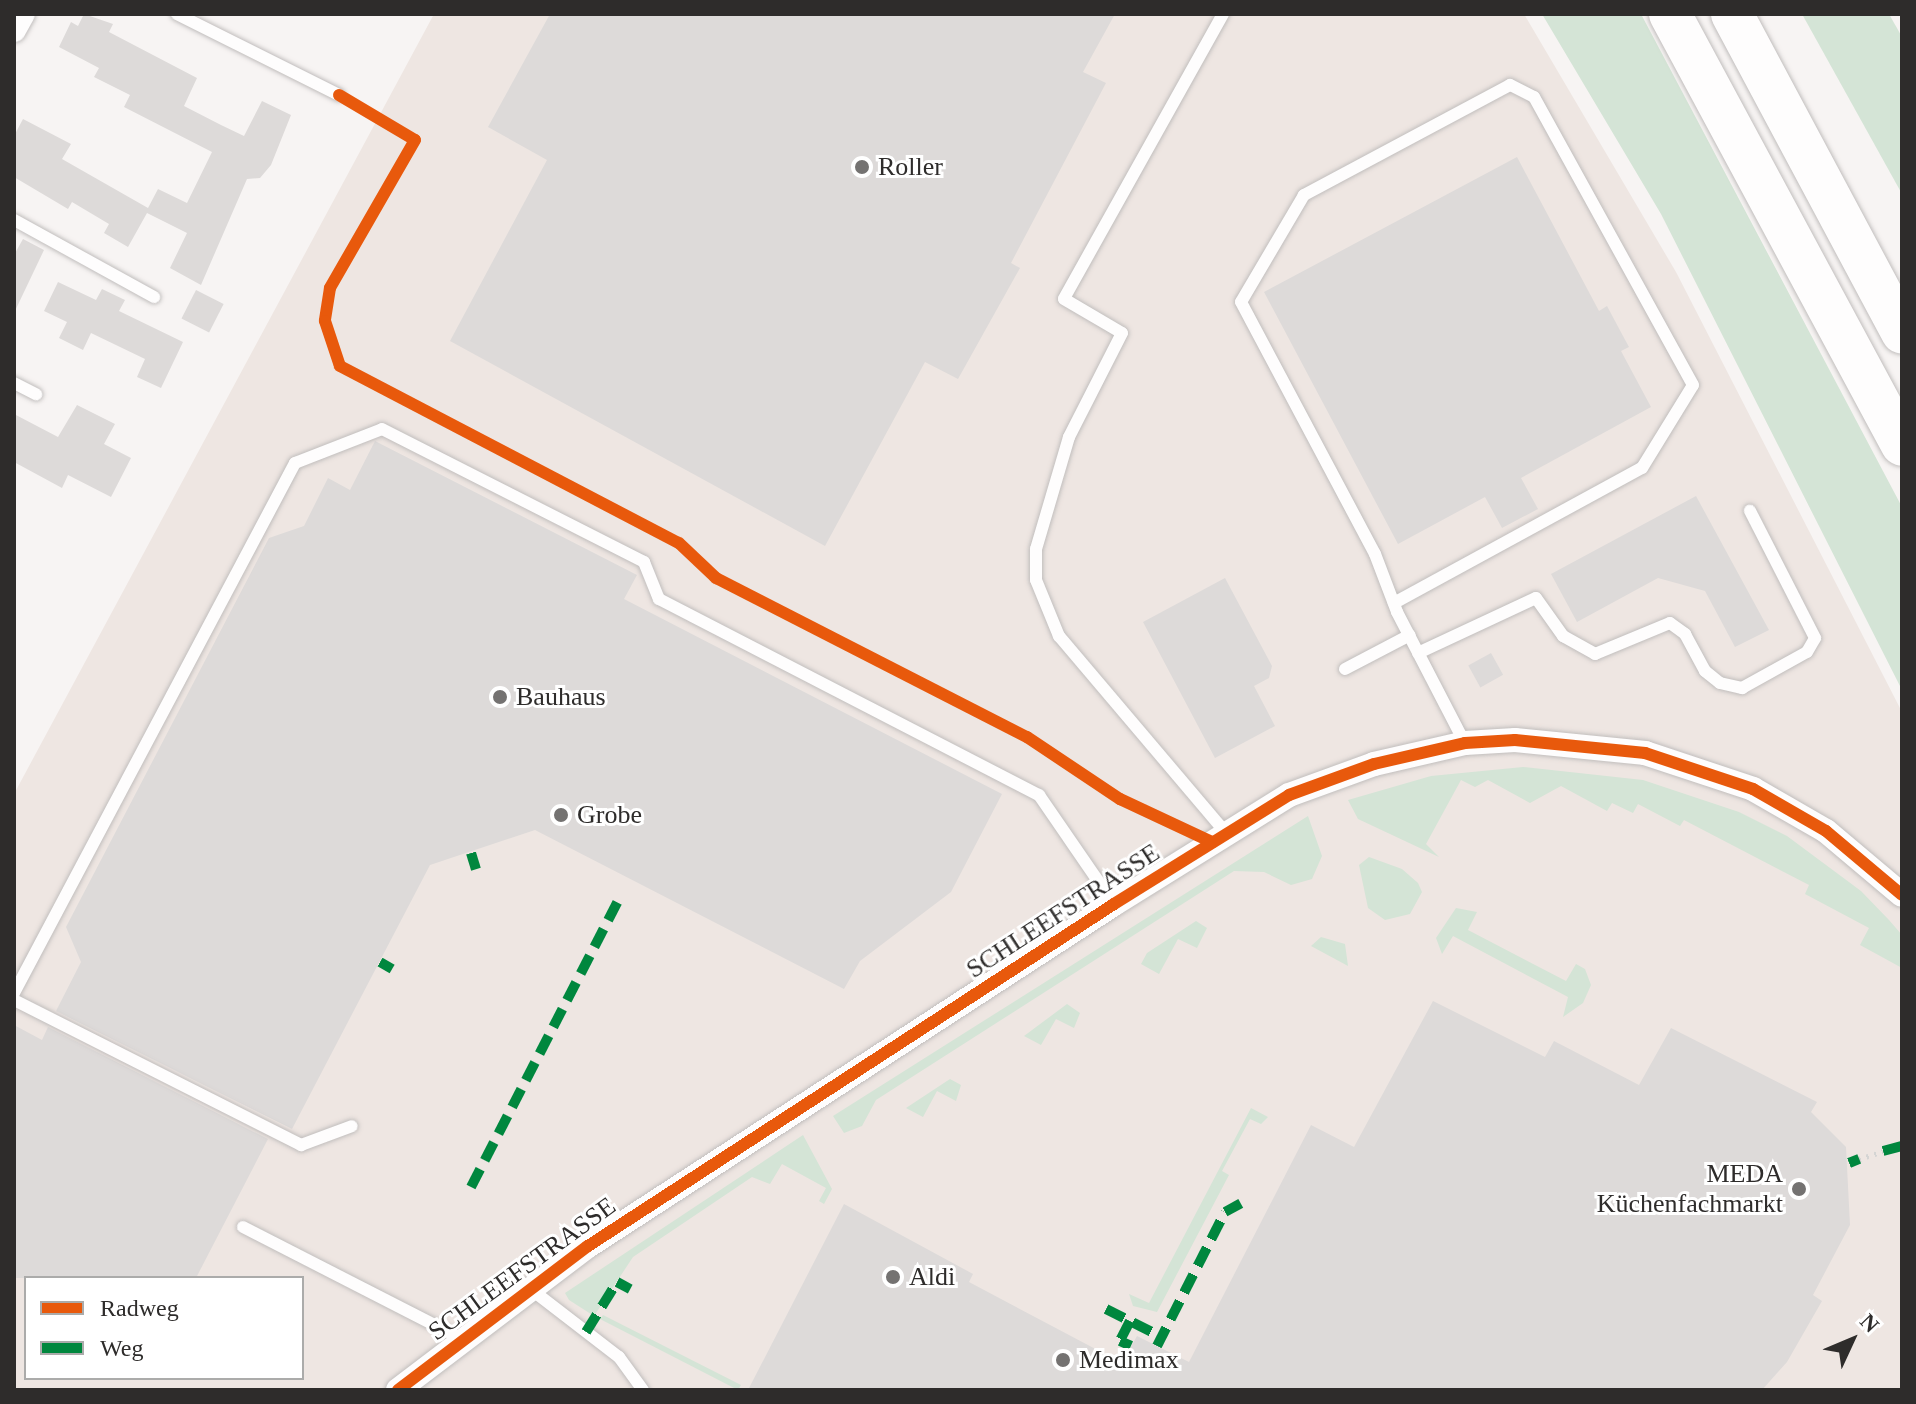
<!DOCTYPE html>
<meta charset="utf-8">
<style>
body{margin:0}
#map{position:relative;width:1916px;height:1404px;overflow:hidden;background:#f7f4f3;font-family:Georgia,serif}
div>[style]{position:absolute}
.built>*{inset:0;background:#eee6e2}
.green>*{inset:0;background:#d4e4d6}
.building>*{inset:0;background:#dddad9;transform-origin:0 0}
.path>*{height:5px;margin-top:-2.5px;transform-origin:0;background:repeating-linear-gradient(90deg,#d5d5d4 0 2px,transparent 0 8px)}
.roads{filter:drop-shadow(0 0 2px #c1bebd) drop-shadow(0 0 2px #c1bebd)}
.service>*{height:12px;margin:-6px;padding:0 6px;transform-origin:6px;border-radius:6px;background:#fefdfd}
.minor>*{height:24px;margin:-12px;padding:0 12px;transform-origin:12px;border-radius:12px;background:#fefdfd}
.trunk>*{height:42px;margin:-21px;padding:0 21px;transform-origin:21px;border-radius:21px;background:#fefdfd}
.quiet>*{height:10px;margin-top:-5px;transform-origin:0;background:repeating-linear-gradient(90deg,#00873e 0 20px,transparent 0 30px)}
.cycleway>*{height:12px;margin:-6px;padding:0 6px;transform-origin:6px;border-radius:6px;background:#e8590c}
.dots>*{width:22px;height:22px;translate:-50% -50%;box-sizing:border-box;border:4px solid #fff;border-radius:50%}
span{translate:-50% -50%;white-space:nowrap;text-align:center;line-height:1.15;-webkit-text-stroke:6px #fff;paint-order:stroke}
.poi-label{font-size:26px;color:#2e2c2b}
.left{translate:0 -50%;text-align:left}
.right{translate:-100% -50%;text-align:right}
.street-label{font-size:26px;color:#2e2c2b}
.frame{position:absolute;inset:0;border:16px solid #2e2c2b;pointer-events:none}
.legend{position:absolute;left:24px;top:1276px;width:280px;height:104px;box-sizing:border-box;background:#fff;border:2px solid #ababaa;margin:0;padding:10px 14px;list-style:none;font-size:24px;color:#2e2c2b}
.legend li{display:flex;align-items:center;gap:16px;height:40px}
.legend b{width:40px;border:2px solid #ababaa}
.north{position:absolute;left:1812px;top:1300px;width:80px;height:80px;-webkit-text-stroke:6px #fff;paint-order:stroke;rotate:46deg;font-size:22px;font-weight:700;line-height:32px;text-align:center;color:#2e2c2b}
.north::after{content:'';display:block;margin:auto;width:28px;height:36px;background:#2e2c2b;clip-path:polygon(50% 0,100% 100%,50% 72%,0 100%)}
</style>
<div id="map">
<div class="built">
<div style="clip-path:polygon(evenodd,434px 14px,1524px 14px,1676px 272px,1902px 712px,1902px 1390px,14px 1390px,14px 794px,434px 14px,26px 1278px,302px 1278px,302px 1378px,26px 1378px,26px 1278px)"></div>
</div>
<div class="green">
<div style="clip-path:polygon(1542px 14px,1641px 14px,1902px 507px,1902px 690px,1661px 214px)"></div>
<div style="clip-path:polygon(1802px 14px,1889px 14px,1902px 37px,1902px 194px)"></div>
<div style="clip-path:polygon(1523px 767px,1643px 780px,1739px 812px,1787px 836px,1861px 891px,1889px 920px,1902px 935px,1902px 968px,1860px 945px,1869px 928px,1805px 894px,1809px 885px,1684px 820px,1680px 826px,1638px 804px,1633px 813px,1612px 803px,1607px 811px,1561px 786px,1530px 803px,1488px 780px,1475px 787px,1461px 780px,1426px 844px,1439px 857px,1358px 819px,1348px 800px,1431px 776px)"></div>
<div style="clip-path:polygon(1308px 816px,1322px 856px,1312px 879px,1291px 885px,1264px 872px,1234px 871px,876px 1100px,862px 1126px,844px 1133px,833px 1116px)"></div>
<div style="clip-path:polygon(1369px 857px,1402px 869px,1418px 883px,1422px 892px,1410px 914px,1385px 920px,1368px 908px,1359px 865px)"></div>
<div style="clip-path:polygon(1456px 908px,1477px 912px,1468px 930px,1566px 981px,1576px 964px,1585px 969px,1591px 985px,1583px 1003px,1563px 1017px,1568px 997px,1453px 936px,1442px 954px,1436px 938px)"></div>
<div style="clip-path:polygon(1196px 921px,1207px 928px,1197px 948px,1178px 939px,1159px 974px,1141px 964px,1147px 953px)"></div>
<div style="clip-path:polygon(1321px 937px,1345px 944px,1348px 966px,1311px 946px)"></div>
<div style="clip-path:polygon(1067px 1004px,1080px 1013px,1074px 1028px,1056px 1019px,1041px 1045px,1024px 1036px)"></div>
<div style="clip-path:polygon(950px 1079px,961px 1085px,956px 1101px,937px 1091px,923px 1117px,906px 1108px)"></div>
<div style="clip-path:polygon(1251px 1108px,1268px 1117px,1261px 1124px,1250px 1119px,1222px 1171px,1229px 1175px,1157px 1312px,1133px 1306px,1129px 1294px,1149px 1303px)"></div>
<div style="clip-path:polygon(803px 1135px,832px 1189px,824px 1204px,819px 1201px,826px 1188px,782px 1164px,770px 1184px,752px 1177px,633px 1257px,594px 1316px,569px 1300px,565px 1293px)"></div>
<div style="clip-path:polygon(603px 1315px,741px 1385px,738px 1390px,600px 1319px)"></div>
</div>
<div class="building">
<div style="clip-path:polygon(84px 14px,113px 24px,109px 32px,197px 78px,184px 106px,221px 125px,244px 136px,262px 101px,291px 115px,271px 165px,260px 178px,247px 179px,201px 285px,170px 268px,187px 233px,147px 213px,128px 247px,104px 233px,109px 224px,72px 202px,68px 209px,14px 177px,14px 136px,23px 119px,71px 144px,62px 159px,148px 208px,158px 189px,187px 203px,212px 152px,124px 107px,130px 95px,94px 77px,99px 68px,59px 47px,71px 22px,78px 26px)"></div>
<div style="clip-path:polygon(550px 14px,1115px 14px,1083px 72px,1106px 83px,1011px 263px,1020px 268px,958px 379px,925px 362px,825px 546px,450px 341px,547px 160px,488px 127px)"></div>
<div style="clip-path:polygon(1517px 157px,1599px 311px,1607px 306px,1623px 336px,1629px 347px,1621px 351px,1651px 407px,1521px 478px,1538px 509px,1502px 528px,1485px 497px,1398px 544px,1264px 292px)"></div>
<div style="clip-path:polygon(23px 239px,44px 250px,14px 313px,14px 255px)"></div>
<div style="clip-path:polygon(58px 282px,96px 300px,102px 289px,125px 300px,119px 311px,183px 342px,161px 388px,137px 377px,145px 359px,91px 333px,83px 350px,59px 338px,67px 322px,44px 311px)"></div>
<div style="left:196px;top:290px;width:31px;height:32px;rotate:27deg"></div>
<div style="clip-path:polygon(77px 405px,115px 424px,104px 444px,131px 458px,111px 497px,68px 475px,62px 488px,14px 462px,14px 414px,58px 437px)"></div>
<div style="clip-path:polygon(375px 441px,637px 575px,624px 599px,1002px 794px,951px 892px,860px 961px,844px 989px,535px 830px,430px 865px,292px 1129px,56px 1011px,81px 962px,66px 927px,269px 538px,304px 526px,328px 478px,350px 490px)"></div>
<div style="clip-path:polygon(1696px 496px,1769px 630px,1735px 647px,1705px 591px,1658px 578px,1577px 622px,1551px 574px)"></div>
<div style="clip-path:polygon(1225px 578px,1272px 666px,1269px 678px,1254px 686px,1275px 726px,1215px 758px,1143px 622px)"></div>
<div style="left:1491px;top:653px;width:25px;height:26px;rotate:61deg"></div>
<div style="clip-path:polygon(1433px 1001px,1545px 1057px,1554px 1041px,1639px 1085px,1671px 1028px,1817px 1102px,1811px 1112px,1846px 1147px,1850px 1225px,1813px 1295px,1822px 1301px,1787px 1362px,1762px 1390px,748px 1390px,844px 1204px,973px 1274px,969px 1282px,1122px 1363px,1137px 1336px,1189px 1362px,1311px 1125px,1354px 1147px)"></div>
<div style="clip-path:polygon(14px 1025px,42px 1040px,48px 1027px,268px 1139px,196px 1278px,14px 1278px)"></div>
</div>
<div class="path">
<div style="left:1859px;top:1159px;width:25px;rotate:-18deg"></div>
</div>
<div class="roads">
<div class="service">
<div style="left:177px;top:14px;width:181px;rotate:26.6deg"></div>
<div style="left:1223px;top:14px;width:326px;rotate:119.2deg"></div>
<div style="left:1064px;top:299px;width:67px;rotate:30.4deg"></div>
<div style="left:1122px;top:333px;width:117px;rotate:117deg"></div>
<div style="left:1069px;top:437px;width:117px;rotate:106.4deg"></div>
<div style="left:1036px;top:549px;width:31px;rotate:90deg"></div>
<div style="left:1036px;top:580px;width:61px;rotate:67.7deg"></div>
<div style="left:1059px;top:636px;width:258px;rotate:49.7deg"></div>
<div style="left:14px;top:220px;width:160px;rotate:28.8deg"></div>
<div style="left:14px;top:383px;width:25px;rotate:27deg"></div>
<div style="left:1394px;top:603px;width:282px;rotate:-28.6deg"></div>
<div style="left:1642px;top:468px;width:97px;rotate:-58.4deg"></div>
<div style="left:1693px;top:385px;width:329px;rotate:-118.9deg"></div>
<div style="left:1534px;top:97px;width:27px;rotate:-153deg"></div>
<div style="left:1510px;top:85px;width:234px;rotate:151.9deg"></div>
<div style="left:1304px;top:195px;width:124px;rotate:120.5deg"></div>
<div style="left:1241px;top:302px;width:285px;rotate:62deg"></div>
<div style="left:1375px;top:554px;width:62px;rotate:69.2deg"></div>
<div style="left:1397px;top:612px;width:148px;rotate:62.6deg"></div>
<div style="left:1418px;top:653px;width:130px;rotate:-25deg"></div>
<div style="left:1536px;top:598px;width:47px;rotate:54.6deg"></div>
<div style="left:1563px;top:636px;width:37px;rotate:29deg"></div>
<div style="left:1595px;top:654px;width:81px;rotate:-22.5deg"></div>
<div style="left:1670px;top:623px;width:19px;rotate:36deg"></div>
<div style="left:1685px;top:634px;width:42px;rotate:61.6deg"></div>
<div style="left:1705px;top:671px;width:19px;rotate:39deg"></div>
<div style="left:1720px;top:683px;width:23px;rotate:13deg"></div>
<div style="left:1742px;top:688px;width:74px;rotate:-29deg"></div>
<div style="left:1807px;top:652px;width:16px;rotate:-60deg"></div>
<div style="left:1815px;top:638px;width:143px;rotate:-117.1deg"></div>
<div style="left:1345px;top:669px;width:73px;rotate:-27.6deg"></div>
<div style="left:14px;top:993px;width:600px;rotate:-62.07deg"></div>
<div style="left:295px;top:463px;width:93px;rotate:-21.3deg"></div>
<div style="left:382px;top:429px;width:294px;rotate:26.9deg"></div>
<div style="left:644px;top:562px;width:40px;rotate:68deg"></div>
<div style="left:659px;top:599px;width:428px;rotate:27.3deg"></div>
<div style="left:1039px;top:795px;width:132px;rotate:55.5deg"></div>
<div style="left:14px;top:1000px;width:322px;rotate:26.8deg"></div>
<div style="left:301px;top:1145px;width:54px;rotate:-20.4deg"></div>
<div style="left:243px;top:1227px;width:244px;rotate:27.1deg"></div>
<div style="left:528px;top:1287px;width:115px;rotate:37.6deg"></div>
<div style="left:619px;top:1357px;width:41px;rotate:54deg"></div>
</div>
<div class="minor">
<div style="left:14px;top:30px;width:18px;rotate:-61deg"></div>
<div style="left:398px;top:1390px;width:238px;rotate:-37.2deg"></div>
<div style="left:588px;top:1246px;width:627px;rotate:-33.03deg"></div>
<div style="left:1114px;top:904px;width:206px;rotate:-31.9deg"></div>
<div style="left:1289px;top:795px;width:90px;rotate:-20deg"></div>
<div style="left:1374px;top:764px;width:93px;rotate:-13deg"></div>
<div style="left:1465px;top:743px;width:50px;rotate:-3.4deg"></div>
<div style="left:1515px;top:740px;width:131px;rotate:5.7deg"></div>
<div style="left:1645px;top:753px;width:114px;rotate:18.4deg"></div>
<div style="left:1753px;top:789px;width:84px;rotate:29.9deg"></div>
<div style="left:1826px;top:831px;width:99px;rotate:40.1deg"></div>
</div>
<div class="trunk">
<div style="left:1670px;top:14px;width:489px;rotate:61.7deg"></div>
<div style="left:1732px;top:14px;width:361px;rotate:61.9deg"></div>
</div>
</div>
<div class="quiet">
<div style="left:471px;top:853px;width:17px;rotate:73deg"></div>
<div style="left:380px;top:962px;width:14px;rotate:30deg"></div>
<div style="left:1883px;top:1151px;width:20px;rotate:-15deg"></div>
<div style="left:1849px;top:1163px;width:11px;rotate:-22deg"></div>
<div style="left:471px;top:1187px;width:324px;rotate:-62.8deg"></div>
<div style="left:1106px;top:1309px;width:63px;rotate:26.6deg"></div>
<div style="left:1130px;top:1321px;width:22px;rotate:117deg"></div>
<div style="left:1120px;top:1341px;width:12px;rotate:24deg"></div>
<div style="left:586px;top:1332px;width:59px;rotate:-58.2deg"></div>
<div style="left:617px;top:1282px;width:15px;rotate:28deg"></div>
<div style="left:1157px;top:1346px;width:150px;rotate:-63.1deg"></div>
<div style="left:1225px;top:1212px;width:18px;rotate:-29deg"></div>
</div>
<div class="cycleway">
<div style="left:339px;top:95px;width:88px;rotate:30.6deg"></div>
<div style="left:415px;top:140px;width:171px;rotate:119.9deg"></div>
<div style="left:330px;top:288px;width:33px;rotate:99deg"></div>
<div style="left:325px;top:321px;width:47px;rotate:71.6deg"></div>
<div style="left:340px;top:366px;width:382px;rotate:27.6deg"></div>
<div style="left:679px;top:543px;width:51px;rotate:43.4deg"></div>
<div style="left:716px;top:578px;width:349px;rotate:27.1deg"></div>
<div style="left:1027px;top:737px;width:112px;rotate:33.7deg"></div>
<div style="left:1120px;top:799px;width:102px;rotate:25.1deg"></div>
<div style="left:398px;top:1390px;width:238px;rotate:-37.2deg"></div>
<div style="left:588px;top:1246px;width:627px;rotate:-33.03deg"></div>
<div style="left:1114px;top:904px;width:206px;rotate:-31.9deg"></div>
<div style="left:1289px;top:795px;width:90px;rotate:-20deg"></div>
<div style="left:1374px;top:764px;width:93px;rotate:-13deg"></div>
<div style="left:1465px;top:743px;width:50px;rotate:-3.4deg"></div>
<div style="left:1515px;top:740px;width:131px;rotate:5.7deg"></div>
<div style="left:1645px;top:753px;width:114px;rotate:18.4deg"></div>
<div style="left:1753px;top:789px;width:84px;rotate:29.9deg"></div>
<div style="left:1826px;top:831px;width:99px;rotate:40.1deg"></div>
</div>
<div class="dots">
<div style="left:862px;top:167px;background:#747271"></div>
<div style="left:500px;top:697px;background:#747271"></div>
<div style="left:561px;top:815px;background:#747271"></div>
<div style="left:1799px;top:1189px;background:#747271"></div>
<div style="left:893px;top:1277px;background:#747271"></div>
<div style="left:1063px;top:1360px;background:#747271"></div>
</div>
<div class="poi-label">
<span class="left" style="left:878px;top:167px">Roller</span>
<span class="left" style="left:516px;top:697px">Bauhaus</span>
<span class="left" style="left:577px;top:815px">Grobe</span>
<span class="right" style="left:1783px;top:1189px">MEDA<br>Küchenfachmarkt</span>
<span class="left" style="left:909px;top:1277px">Aldi</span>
<span class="left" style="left:1079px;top:1360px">Medimax</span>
</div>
<div class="street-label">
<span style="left:1063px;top:911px;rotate:-33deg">SCHLEEFSTRASSE</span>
<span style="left:522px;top:1269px;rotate:-36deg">SCHLEEFSTRASSE</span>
</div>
<div class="frame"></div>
<ul class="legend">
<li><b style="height:10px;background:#e8590c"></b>Radweg</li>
<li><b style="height:10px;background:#00873e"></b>Weg</li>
</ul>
<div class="north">N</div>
</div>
